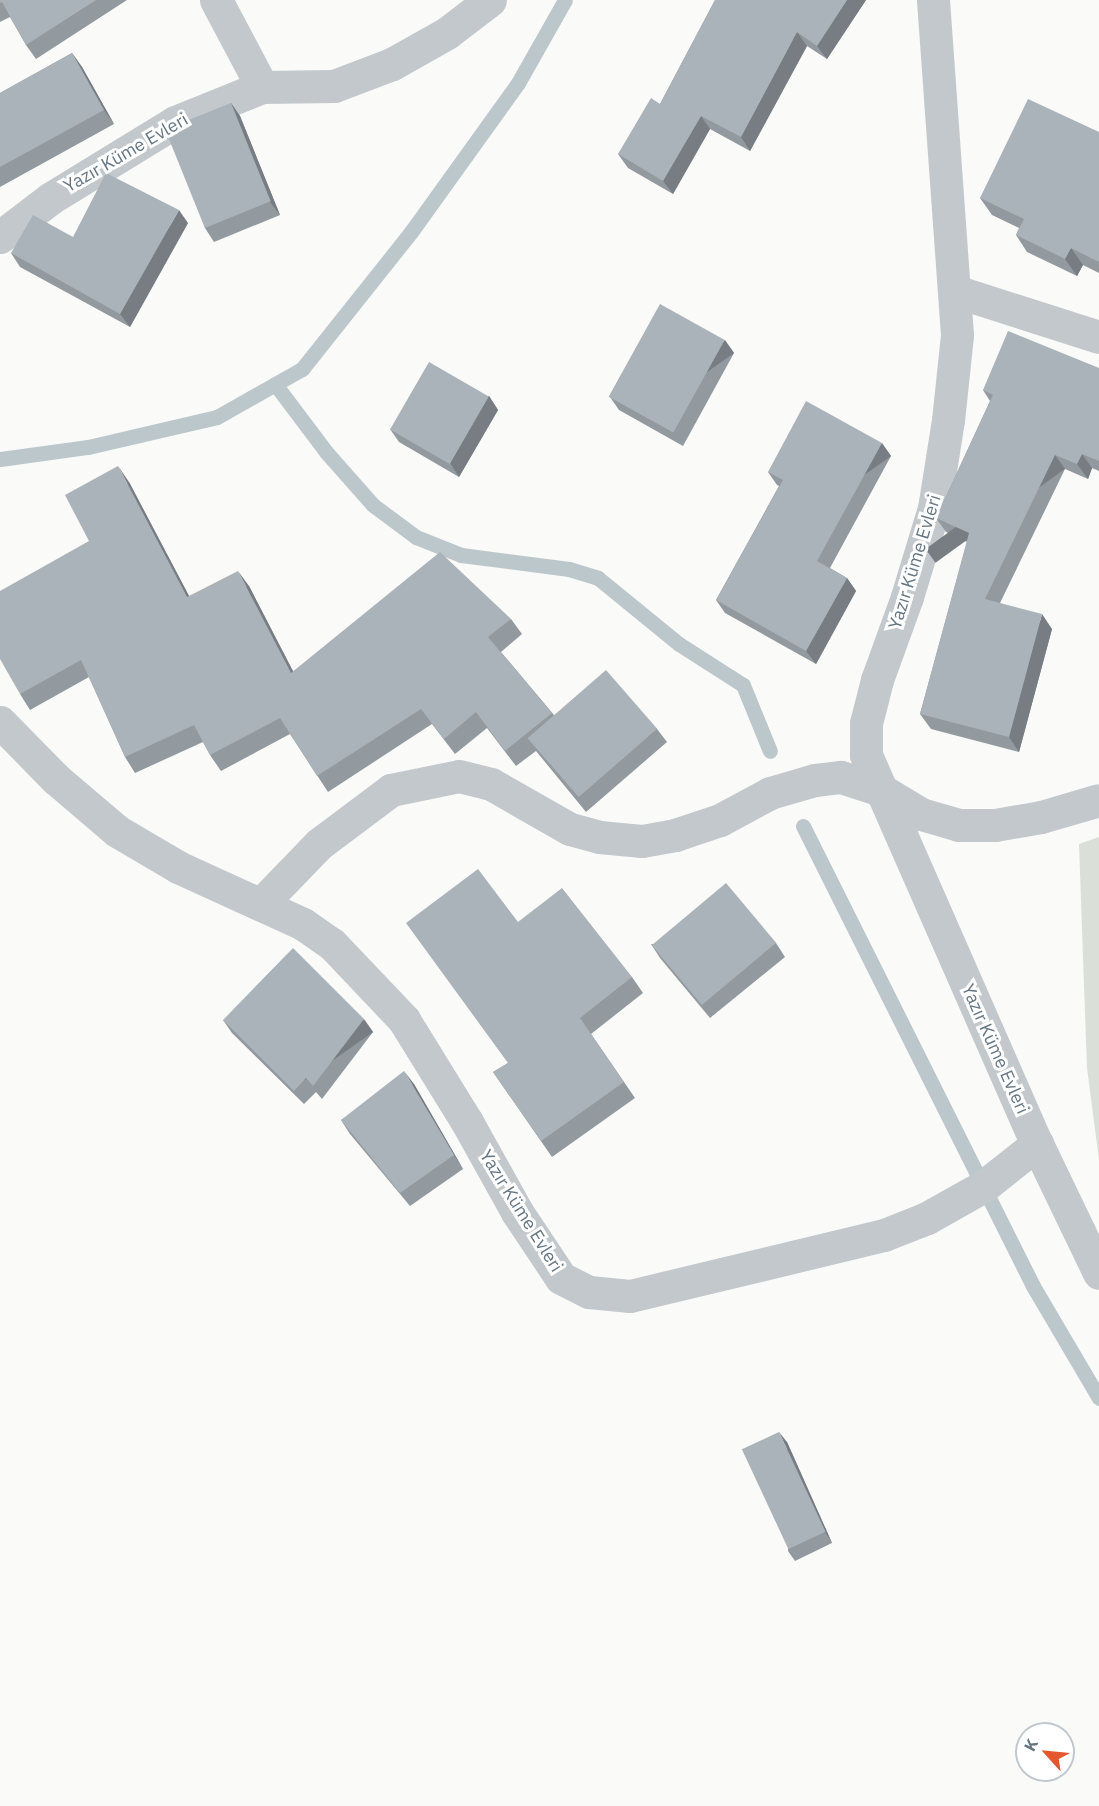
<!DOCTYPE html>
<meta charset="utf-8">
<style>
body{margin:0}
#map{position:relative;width:1099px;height:1806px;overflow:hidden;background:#fafaf8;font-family:"IBM Plex Sans",sans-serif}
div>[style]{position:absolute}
.green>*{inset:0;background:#dadfd7}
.stream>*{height:15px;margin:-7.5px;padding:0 7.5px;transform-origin:7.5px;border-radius:7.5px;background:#bbc7cb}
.minor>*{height:33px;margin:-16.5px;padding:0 16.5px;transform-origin:16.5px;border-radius:16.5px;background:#c3c8cc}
.wall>*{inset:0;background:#929a9f}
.shaded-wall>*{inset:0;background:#777d82;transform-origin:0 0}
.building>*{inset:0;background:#aab3b9;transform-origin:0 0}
span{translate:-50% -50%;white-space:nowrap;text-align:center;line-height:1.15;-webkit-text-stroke:6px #fff;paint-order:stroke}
.street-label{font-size:18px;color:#657683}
.north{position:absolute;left:1015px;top:1722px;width:60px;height:60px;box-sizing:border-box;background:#fff;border:2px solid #c1c8cd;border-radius:50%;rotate:297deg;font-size:16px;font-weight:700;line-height:24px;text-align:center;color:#657683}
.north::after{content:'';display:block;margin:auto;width:21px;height:27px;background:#e4572e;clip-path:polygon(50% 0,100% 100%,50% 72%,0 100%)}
</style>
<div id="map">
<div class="green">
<div style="clip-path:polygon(1099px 837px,1099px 1160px,1087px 1068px,1079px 844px)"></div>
</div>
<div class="stream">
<div style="left:275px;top:384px;width:86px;rotate:53deg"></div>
<div style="left:327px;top:453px;width:69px;rotate:48.5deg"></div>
<div style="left:373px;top:505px;width:54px;rotate:36.7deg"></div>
<div style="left:416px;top:537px;width:48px;rotate:21.8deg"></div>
<div style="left:461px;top:555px;width:109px;rotate:7.4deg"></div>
<div style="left:569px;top:569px;width:30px;rotate:17deg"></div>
<div style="left:598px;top:578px;width:104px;rotate:39.2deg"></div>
<div style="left:679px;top:644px;width:76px;rotate:32.6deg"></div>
<div style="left:743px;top:685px;width:71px;rotate:67.8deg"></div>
<div style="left:0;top:459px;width:89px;rotate:-7.8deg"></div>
<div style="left:88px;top:447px;width:132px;rotate:-13.1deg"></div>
<div style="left:217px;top:417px;width:98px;rotate:-29.5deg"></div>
<div style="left:302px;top:369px;width:175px;rotate:-51.5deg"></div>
<div style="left:411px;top:232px;width:183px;rotate:-54.3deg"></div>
<div style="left:518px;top:83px;width:95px;rotate:-60.5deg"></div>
<div style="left:803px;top:826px;width:514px;rotate:63.43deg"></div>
<div style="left:1033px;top:1286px;width:130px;rotate:59.5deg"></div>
</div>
<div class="minor">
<div style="left:216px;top:0;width:98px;rotate:62.1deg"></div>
<div style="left:933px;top:0;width:336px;rotate:85.9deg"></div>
<div style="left:957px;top:335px;width:85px;rotate:96deg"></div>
<div style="left:948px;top:420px;width:89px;rotate:99deg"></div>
<div style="left:934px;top:508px;width:93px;rotate:106.9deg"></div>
<div style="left:907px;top:597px;width:88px;rotate:109.9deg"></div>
<div style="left:877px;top:680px;width:44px;rotate:104.3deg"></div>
<div style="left:866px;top:723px;width:32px;rotate:90deg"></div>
<div style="left:866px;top:755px;width:425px;rotate:66.3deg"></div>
<div style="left:1037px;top:1144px;width:143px;rotate:64.3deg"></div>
<div style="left:0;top:237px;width:64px;rotate:-37.4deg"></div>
<div style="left:51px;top:198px;width:145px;rotate:-31.5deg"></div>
<div style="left:175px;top:122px;width:94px;rotate:-21.9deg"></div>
<div style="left:262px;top:87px;width:72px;rotate:-0.8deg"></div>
<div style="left:334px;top:86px;width:62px;rotate:-20.8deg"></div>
<div style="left:392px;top:64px;width:63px;rotate:-29.4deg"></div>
<div style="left:447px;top:33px;width:54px;rotate:-37.5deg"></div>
<div style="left:955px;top:291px;width:151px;rotate:17.7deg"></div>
<div style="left:0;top:722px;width:80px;rotate:45.5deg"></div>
<div style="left:56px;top:779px;width:80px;rotate:40.4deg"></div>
<div style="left:117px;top:831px;width:71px;rotate:30.5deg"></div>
<div style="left:178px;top:867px;width:137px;rotate:24.5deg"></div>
<div style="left:303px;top:924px;width:35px;rotate:35deg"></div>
<div style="left:332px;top:944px;width:105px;rotate:46.5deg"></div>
<div style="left:404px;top:1020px;width:120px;rotate:58.3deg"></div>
<div style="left:467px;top:1122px;width:103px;rotate:60.9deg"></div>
<div style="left:517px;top:1212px;width:79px;rotate:56.3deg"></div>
<div style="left:561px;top:1278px;width:31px;rotate:27deg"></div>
<div style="left:589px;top:1292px;width:41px;rotate:5.6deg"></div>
<div style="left:630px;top:1296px;width:261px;rotate:-13.5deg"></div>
<div style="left:884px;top:1235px;width:46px;rotate:-21.6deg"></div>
<div style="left:927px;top:1218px;width:65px;rotate:-29.3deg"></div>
<div style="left:984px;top:1186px;width:68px;rotate:-38.4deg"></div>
<div style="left:262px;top:903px;width:82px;rotate:-46deg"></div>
<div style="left:319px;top:844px;width:90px;rotate:-36.9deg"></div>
<div style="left:391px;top:790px;width:69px;rotate:-11.6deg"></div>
<div style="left:459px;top:776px;width:33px;rotate:14deg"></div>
<div style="left:491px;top:784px;width:91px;rotate:29.7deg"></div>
<div style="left:570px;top:829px;width:30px;rotate:15deg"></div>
<div style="left:599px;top:837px;width:43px;rotate:5.3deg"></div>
<div style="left:642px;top:841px;width:34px;rotate:-10deg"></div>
<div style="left:675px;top:835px;width:47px;rotate:-18.4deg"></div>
<div style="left:720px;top:820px;width:57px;rotate:-28.4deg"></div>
<div style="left:770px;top:793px;width:47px;rotate:-16.1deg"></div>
<div style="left:815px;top:780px;width:26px;rotate:-7deg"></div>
<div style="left:841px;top:777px;width:42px;rotate:18deg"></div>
<div style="left:881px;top:790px;width:47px;rotate:31deg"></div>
<div style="left:921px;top:814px;width:40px;rotate:16deg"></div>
<div style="left:959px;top:825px;width:36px"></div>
<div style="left:995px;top:825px;width:47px;rotate:-9.9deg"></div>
<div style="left:1041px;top:817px;width:60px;rotate:-16.3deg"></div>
</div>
<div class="wall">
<div style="clip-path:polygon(0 0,127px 0,36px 59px,26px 45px,10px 17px,0 22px)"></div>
<div style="clip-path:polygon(715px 0,866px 0,827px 59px,807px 46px,750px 151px,710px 129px,673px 194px,628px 168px,618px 154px,660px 104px)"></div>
<div style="clip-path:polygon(72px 53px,82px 67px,114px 124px,0 187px,0 93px)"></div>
<div style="clip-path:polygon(231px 103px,240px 116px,280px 215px,214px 242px,205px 228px)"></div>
<div style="clip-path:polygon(1099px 132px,1099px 273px,1083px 265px,1077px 276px,1027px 252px,1016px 235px,1019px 228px,992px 215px,980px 198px)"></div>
<div style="clip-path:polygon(188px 223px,130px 327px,20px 267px,11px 253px)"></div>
<div style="clip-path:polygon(734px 353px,683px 446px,619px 410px,610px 397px)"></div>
<div style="clip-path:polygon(1099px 368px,1099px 471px,1092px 468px,1088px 479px,1065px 469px,1000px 603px,1052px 629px,1019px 752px,931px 729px,920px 714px,967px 542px,946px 532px,936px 518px,990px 401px,983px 390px)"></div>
<div style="clip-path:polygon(489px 396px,498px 410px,459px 477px,399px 442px,390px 429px)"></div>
<div style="clip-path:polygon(891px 456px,830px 568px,847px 578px,856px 591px,816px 664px,725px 613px,716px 600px,779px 486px,777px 485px,768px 472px)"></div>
<div style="clip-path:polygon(129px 482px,189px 596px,249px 586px,293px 671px,511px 619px,522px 634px,501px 652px,554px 715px,657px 729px,667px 742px,586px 812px,536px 751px,516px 766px,487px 728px,455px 754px,432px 724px,328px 792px,290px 734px,221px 771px,210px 755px,203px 742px,135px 773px,125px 757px,89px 677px,30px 710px,20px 694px,89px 541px)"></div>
<div style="clip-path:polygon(518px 922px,632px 977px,643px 993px,591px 1034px,635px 1098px,552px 1157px,493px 1072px,508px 1063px)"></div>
<div style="clip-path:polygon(776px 943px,785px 957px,710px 1018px,660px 958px,651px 944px)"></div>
<div style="clip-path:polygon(223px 1020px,373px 1032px,322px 1099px,316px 1092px,304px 1104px,232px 1033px)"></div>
<div style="clip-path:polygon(414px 1084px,463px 1169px,410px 1206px,350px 1134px,341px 1120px)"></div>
<div style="clip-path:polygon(787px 1442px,832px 1543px,795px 1561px,788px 1551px)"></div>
</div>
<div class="shaded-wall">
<div style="clip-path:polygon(847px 0,866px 0,827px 59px,817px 46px)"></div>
<div style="clip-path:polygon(797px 32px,807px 46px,750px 151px,741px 137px)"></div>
<div style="clip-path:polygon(72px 53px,82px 67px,114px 124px,104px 110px)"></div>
<div style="clip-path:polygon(231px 103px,240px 116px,280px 215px,270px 202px)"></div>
<div style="clip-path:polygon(701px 116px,710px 129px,673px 194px,663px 181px)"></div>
<div style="clip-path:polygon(179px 210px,188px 223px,130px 327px,120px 314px)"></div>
<div style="clip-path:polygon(1071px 248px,1083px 265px,1077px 276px,1065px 259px)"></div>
<div style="left:725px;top:340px;width:16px;height:106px;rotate:55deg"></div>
<div style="clip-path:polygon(489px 396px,498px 410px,459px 477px,450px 463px)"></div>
<div style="left:882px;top:443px;width:16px;height:135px;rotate:55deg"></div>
<div style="clip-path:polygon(1082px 454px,1092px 468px,1088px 479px,1077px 464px)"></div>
<div style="left:1055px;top:455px;width:17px;height:160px;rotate:54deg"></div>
<div style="clip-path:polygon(118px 466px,129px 482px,198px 613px,187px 597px)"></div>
<div style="clip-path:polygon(238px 571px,249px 586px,302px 689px,291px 673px)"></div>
<div style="clip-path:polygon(847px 578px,856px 591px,816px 664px,806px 651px)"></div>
<div style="clip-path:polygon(1042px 614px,1052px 629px,1019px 752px,1009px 737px)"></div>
<div style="left:364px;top:1019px;width:16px;height:84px;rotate:55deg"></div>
<div style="clip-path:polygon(404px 1071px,414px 1084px,463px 1169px,454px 1155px)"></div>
<div style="clip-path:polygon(779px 1432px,787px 1442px,832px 1543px,825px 1532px)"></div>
</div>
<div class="building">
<div style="clip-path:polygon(0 0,96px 0,26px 45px,2px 2px,0 3px)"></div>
<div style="clip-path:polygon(715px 0,847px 0,817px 46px,797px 32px,741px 137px,701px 116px,663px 181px,618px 154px,651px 98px,660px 104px)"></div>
<div style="clip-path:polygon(72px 53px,104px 110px,0 167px,0 93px)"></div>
<div style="clip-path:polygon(1028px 99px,1099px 132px,1099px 262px,1071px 248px,1065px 259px,1016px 235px,1024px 219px,980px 198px)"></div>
<div style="left:231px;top:103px;width:106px;height:71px;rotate:68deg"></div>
<div style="clip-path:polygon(106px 173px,179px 210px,120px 314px,11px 253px,33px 215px,73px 237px)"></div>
<div style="left:660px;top:304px;width:74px;height:106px;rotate:29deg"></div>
<div style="clip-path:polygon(1008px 331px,1099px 368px,1099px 461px,1082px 454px,1077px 464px,1055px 455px,985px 599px,1042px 614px,1009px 737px,920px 714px,969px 533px,936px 518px,993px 395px,983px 390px)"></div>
<div style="left:429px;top:362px;width:69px;height:78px;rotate:30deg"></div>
<div style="clip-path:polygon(806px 401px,882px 443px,817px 561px,847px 578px,806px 651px,716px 600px,783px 480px,768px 472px)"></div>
<div style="clip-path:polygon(118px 466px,187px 597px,238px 571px,291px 673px,440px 552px,511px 619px,488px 637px,552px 713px,505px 751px,476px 712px,444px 739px,421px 709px,317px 776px,280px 718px,210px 755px,194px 725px,125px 757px,81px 660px,20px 694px,0 659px,0 591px,89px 541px,65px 495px)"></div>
<div style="left:606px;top:670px;width:78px;height:104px;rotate:49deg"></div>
<div style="clip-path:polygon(478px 869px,518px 922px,562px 888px,632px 977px,580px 1018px,624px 1082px,541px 1141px,493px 1072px,508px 1063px,406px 923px)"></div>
<div style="left:726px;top:883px;width:78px;height:97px;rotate:50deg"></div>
<div style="clip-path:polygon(293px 948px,364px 1019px,313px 1086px,306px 1078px,294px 1091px,223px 1020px)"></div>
<div style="clip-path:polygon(404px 1071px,454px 1155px,400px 1193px,341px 1120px)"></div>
<div style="left:779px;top:1432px;width:110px;height:41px;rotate:65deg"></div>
</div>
<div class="street-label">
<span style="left:126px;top:153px;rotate:-30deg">Yazır Küme Evleri</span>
<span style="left:915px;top:562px;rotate:-73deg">Yazır Küme Evleri</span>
<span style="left:995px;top:1049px;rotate:66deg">Yazır Küme Evleri</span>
<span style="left:521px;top:1211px;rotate:58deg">Yazır Küme Evleri</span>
</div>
<div class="north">K</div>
</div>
